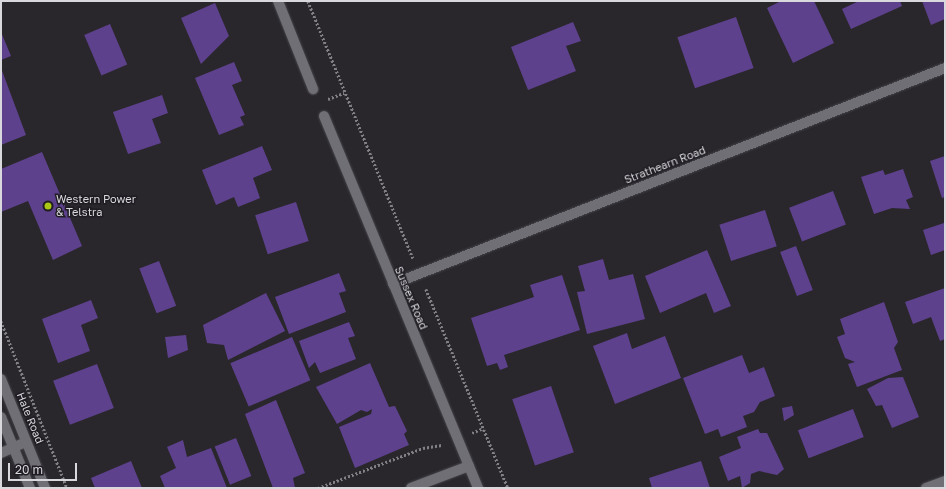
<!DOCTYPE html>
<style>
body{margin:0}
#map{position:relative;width:946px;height:489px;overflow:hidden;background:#29272c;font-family:"Golos Text",sans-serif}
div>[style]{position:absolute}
.building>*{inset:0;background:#5e418c;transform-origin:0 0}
.path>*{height:2.5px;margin-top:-1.25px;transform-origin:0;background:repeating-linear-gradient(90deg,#818084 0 2px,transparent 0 4px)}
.roads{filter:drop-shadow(0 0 1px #454449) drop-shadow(0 0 1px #454449)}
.street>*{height:10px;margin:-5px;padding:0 5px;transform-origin:5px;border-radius:5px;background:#706f75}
.secondary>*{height:10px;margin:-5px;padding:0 5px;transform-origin:5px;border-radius:5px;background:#706f75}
.dots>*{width:11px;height:11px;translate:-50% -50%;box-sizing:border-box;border:2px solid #1f1d23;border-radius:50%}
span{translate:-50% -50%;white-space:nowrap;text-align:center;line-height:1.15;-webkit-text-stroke:3px #1f1d23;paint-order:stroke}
.street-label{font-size:11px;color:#d9d8dc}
.poi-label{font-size:11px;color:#d9d8dc}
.left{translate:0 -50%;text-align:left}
.frame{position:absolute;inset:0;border:2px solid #d9d8dc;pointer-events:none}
.scale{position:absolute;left:8px;top:463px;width:69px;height:18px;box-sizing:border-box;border:2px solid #d9d8dc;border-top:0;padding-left:5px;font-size:12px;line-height:14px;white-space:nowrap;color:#d9d8dc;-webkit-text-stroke:3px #1f1d23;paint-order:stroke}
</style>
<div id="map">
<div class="building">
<div style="clip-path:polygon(781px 1px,814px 1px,834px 43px,793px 63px,767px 8px)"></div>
<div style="clip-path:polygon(859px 1px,900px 1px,902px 6px,851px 29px,842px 9px)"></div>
<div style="clip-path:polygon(922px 1px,945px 1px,945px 19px,931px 25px)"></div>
<div style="clip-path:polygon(215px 3px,229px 36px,201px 64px,181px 18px)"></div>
<div style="left:736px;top:17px;width:54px;height:62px;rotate:71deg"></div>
<div style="clip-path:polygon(573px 22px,581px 41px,566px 46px,576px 71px,528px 90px,511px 47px)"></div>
<div style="left:110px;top:24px;width:44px;height:28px;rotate:67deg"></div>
<div style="clip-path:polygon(1px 32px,11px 56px,1px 60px)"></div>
<div style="clip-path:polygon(234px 62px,242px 81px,232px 85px,245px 115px,240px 117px,244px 125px,219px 135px,195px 78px)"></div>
<div style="clip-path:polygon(1px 68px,26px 135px,1px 145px)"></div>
<div style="clip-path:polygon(162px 95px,168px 113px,152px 119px,161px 143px,128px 154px,113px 112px)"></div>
<div style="clip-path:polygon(262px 146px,272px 170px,253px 178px,260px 198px,238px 207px,234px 197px,216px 205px,202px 170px)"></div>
<div style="clip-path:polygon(42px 152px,82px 246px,53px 260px,28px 201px,1px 212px,1px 169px)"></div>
<div style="clip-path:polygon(945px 156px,945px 197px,942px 198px,930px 161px)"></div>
<div style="clip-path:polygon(903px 169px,913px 197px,906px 200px,910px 209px,892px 208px,874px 214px,861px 177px,883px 170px,885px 175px)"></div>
<div style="left:833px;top:191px;width:36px;height:47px;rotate:69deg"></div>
<div style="left:296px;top:202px;width:41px;height:43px;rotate:72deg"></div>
<div style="left:765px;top:210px;width:38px;height:48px;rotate:72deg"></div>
<div style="clip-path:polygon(944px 223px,945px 250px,931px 255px,923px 230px)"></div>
<div style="left:796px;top:246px;width:47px;height:17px;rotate:69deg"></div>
<div style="clip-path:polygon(707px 250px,731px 306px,714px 313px,706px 293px,660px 313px,645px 276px)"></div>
<div style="clip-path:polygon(603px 259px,609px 280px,633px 274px,645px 319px,587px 334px,577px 292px,585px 291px,578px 266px)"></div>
<div style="left:159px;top:261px;width:48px;height:21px;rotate:69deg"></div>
<div style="clip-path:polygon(339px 273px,346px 291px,339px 293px,346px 312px,289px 334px,275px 297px)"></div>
<div style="clip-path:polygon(562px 275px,580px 330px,504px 355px,508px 367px,500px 370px,497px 363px,487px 366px,471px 318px,534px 297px,530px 285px)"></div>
<div style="clip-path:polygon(945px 288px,945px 339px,940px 341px,931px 317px,913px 324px,905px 302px)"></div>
<div style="clip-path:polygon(266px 293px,285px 331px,228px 360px,224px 345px,207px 343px,203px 325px)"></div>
<div style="clip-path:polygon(91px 300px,98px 318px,81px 325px,90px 351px,58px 363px,42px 319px)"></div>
<div style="clip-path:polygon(884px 302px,898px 342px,894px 348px,902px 370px,857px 387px,848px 364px,855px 362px,845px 358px,837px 337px,845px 334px,840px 319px)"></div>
<div style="clip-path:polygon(349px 322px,355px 336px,348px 338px,356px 359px,320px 373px,315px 362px,309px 368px,299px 341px)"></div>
<div style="clip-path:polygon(627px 333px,632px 349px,665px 336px,681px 378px,615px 404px,593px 346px)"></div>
<div style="clip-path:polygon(186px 335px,188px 350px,168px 358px,165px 337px)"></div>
<div style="left:292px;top:337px;width:47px;height:67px;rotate:67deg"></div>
<div style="clip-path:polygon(742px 355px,749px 373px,764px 367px,775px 396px,760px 402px,754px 412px,743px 416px,747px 427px,721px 437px,718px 429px,705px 434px,683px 378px)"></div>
<div style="clip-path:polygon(370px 363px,389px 407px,395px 406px,407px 431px,404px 434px,409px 445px,355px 468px,339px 427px,371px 414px,372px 409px,367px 412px,361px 410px,337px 424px,316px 387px)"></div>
<div style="left:97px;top:364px;width:47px;height:47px;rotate:69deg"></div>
<div style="clip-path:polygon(903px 377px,919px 417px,892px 428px,882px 405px,876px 406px,867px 389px,888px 378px)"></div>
<div style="left:551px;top:386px;width:70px;height:41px;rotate:71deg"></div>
<div style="clip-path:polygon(276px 400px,305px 473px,293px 478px,295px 488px,273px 488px,245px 414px)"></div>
<div style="clip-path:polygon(792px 406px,794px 415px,784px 421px,782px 408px)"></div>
<div style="left:853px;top:409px;width:30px;height:59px;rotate:69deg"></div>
<div style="clip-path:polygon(758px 429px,760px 433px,767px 433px,784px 469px,777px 475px,759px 471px,751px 474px,750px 483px,742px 488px,740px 476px,728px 481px,719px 457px,741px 448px,737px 437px)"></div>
<div style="left:236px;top:438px;width:41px;height:23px;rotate:68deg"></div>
<div style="clip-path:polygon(183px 440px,187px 457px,211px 448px,227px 488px,165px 488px,160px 476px,176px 468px,167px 447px)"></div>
<div style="clip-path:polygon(131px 461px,142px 488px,95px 488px,91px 478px)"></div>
<div style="clip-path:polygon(701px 461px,710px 488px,652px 488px,649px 478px)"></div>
</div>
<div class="path">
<div style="left:308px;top:1px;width:278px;rotate:67.8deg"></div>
<div style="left:328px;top:99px;width:17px;rotate:-21deg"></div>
<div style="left:426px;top:289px;width:215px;rotate:67.6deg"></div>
<div style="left:1px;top:321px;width:180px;rotate:68.4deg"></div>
<div style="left:472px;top:433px;width:12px;rotate:-24deg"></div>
<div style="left:318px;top:488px;width:112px;rotate:-20.9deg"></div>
<div style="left:423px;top:448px;width:19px;rotate:-9deg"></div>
</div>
<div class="roads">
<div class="street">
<div style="left:278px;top:1px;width:95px;rotate:68.3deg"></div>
<div style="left:324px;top:116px;width:403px;rotate:67.5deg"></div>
<div style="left:393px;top:284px;width:593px;rotate:-21.37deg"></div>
<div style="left:1px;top:453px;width:27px;rotate:-24deg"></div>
<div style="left:411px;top:488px;width:62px;rotate:-20.8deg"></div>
<div style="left:926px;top:488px;width:20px;rotate:-20deg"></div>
</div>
<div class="secondary">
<div style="left:1px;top:379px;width:118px;rotate:68deg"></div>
<div style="left:1px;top:417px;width:77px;rotate:67.8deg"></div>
</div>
</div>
<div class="dots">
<div style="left:48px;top:206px;background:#abc615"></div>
</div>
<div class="street-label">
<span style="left:665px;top:165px;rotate:-21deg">Strathearn Road</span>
<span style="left:411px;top:298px;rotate:67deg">Sussex Road</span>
<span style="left:30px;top:418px;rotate:68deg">Hale Road</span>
</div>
<div class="poi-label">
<span class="left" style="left:56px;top:206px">Western Power<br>&amp; Telstra</span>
</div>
<div class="frame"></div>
<div class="scale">20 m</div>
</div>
